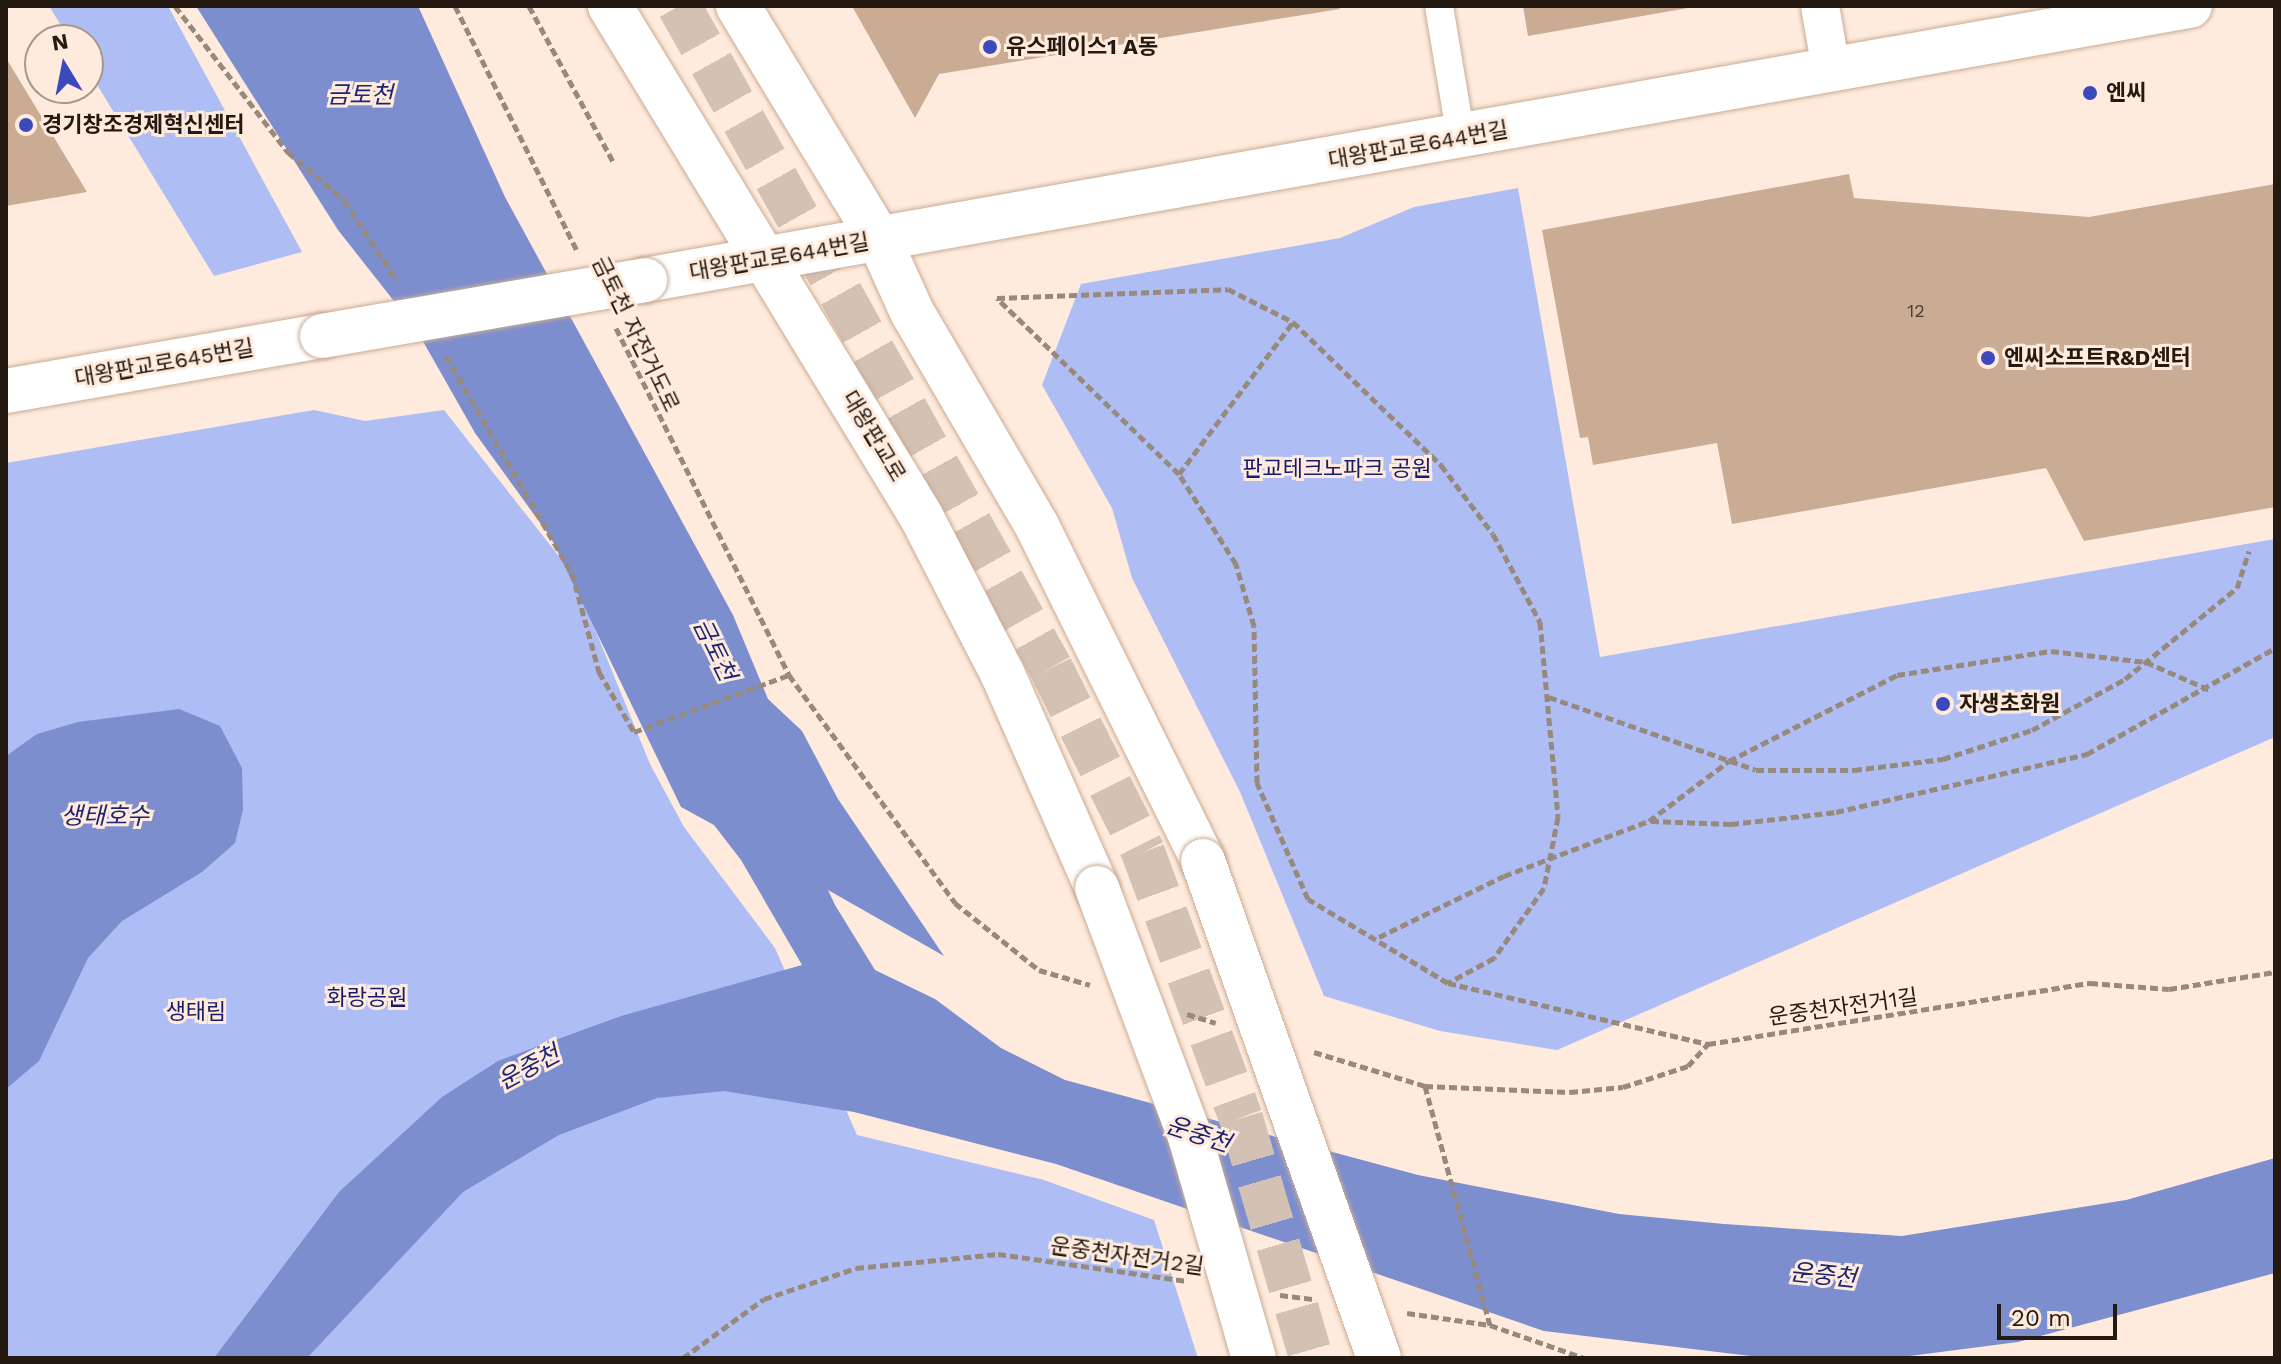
<!DOCTYPE html>
<meta charset="utf-8">
<style>
body{margin:0}
#map{position:relative;width:2281px;height:1364px;overflow:hidden;background:#ffebdd;font-family:"Work Sans","Noto Sans KR",sans-serif}
div>[style]{position:absolute}
.green>*{inset:0;background:#aebdf3}
.water>*{inset:0;background:#7d8ecf}
.building>*{inset:0;background:#caab94}
.primary-tunnel>*{height:44px;margin-top:-22px;transform-origin:0;background:repeating-linear-gradient(90deg,#d3c1b4 0 44px,transparent 0 66px)}
.path>*{height:5px;margin-top:-2.5px;transform-origin:0;background:repeating-linear-gradient(90deg,#98897d 0 8px,transparent 0 12px)}
.roads{filter:drop-shadow(0 0 2px #c9ab94) drop-shadow(0 0 2px #c9ab94)}
.pedestrian>*{height:28px;margin:-14px;padding:0 14px;transform-origin:14px;border-radius:14px;background:#fff}
.minor>*{height:38px;margin:-19px;padding:0 19px;transform-origin:19px;border-radius:19px;background:#fff}
.tertiary>*{height:44px;margin:-22px;padding:0 22px;transform-origin:22px;border-radius:22px;background:#fff}
.primary>*{height:44px;margin:-22px;padding:0 22px;transform-origin:22px;border-radius:22px;background:#fff}
.bridges{filter:drop-shadow(0 0 2px #c9ab94) drop-shadow(0 0 2px #c9ab94)}
.tertiary-bridge>*{height:44px;margin:-22px;padding:0 22px;transform-origin:22px;border-radius:22px;background:#fff}
.primary-bridge>*{height:44px;margin:-22px;padding:0 22px;transform-origin:22px;border-radius:22px;background:#fff}
.dots>*{width:22px;height:22px;translate:-50% -50%;box-sizing:border-box;border:4px solid #ffebdd;border-radius:50%}
span{translate:-50% -50%;white-space:nowrap;text-align:center;line-height:1.15;-webkit-text-stroke:6px #ffebdd;paint-order:stroke}
.number-label{font-size:18px;color:#4e3e32}
.number-label span{-webkit-text-stroke-width:0}
.poi-label{font-size:22px;color:#251a11;font-weight:700}
.left{translate:0 -50%;text-align:left}
.street-label{font-size:22px;color:#251a11}
.park-label{font-size:22px;color:#181c68}
.water-label{font-size:24px;color:#1e2571;font-style:italic}
.frame{position:absolute;inset:0;border:8px solid #251a11;pointer-events:none}
.north{position:absolute;left:24px;top:24px;width:80px;height:80px;box-sizing:border-box;background:#ffebdd;border:2px solid #a8978b;border-radius:50%;rotate:350deg;font-size:22px;font-weight:700;line-height:32px;text-align:center;color:#251a11}
.north::after{content:'';display:block;margin:auto;width:28px;height:36px;background:#3c49bd;clip-path:polygon(50% 0,100% 100%,50% 72%,0 100%)}
.scale{position:absolute;left:1997px;top:1304px;width:120px;height:36px;box-sizing:border-box;border:4px solid #251a11;border-top:0;padding-left:10px;font-size:24px;line-height:28px;white-space:nowrap;color:#251a11;-webkit-text-stroke:6px #ffebdd;paint-order:stroke}
</style>
<div id="map">
<div class="green">
<div style="clip-path:polygon(49px 6px,168px 6px,302px 252px,214px 276px,88px 70px,88px 40px,70px 40px)"></div>
<div style="clip-path:polygon(1518px 188px,1600px 657px,2275px 539px,2275px 737px,1557px 1050px,1440px 1031px,1324px 996px,1240px 792px,1132px 578px,1112px 508px,1042px 385px,1081px 284px,1340px 238px,1414px 207px)"></div>
<div style="clip-path:polygon(314px 410px,365px 421px,444px 410px,572px 573px,650px 764px,684px 827px,775px 948px,857px 1135px,1044px 1180px,1154px 1220px,1198px 1358px,6px 1358px,6px 463px)"></div>
</div>
<div class="water">
<div style="clip-path:polygon(196px 6px,418px 6px,505px 197px,733px 615px,768px 699px,802px 731px,838px 799px,944px 956px,828px 890px,835px 905px,875px 970px,935px 999px,1001px 1048px,1065px 1080px,1418px 1175px,1619px 1214px,1724px 1224px,1902px 1236px,2126px 1200px,2275px 1158px,2275px 1273px,2018px 1342px,1894px 1358px,1767px 1358px,1544px 1331px,1056px 1164px,854px 1112px,724px 1091px,657px 1098px,559px 1135px,463px 1192px,307px 1358px,214px 1358px,339px 1192px,442px 1097px,498px 1061px,621px 1016px,802px 965px,741px 860px,714px 825px,681px 807px,551px 538px,475px 433px,416px 329px,338px 230px)"></div>
<div style="clip-path:polygon(179px 709px,220px 726px,242px 768px,243px 810px,235px 843px,202px 872px,122px 921px,88px 958px,39px 1061px,6px 1089px,6px 756px,37px 734px,78px 722px)"></div>
</div>
<div class="building">
<div style="clip-path:polygon(852px 6px,1338px 6px,1340px 9px,939px 74px,915px 118px)"></div>
<div style="clip-path:polygon(1523px 6px,1688px 6px,1688px 8px,1528px 36px)"></div>
<div style="clip-path:polygon(6px 58px,87px 192px,6px 206px)"></div>
<div style="clip-path:polygon(1849px 174px,1854px 198px,2089px 217px,2275px 184px,2275px 507px,2084px 541px,2046px 468px,1732px 524px,1717px 443px,1593px 465px,1588px 437px,1580px 438px,1542px 230px)"></div>
</div>
<div class="primary-tunnel">
<div style="left:679px;top:6px;width:759px;rotate:60.67deg"></div>
<div style="left:1051px;top:668px;width:206px;rotate:63.4deg"></div>
<div style="left:1143px;top:852px;width:283px;rotate:69.8deg"></div>
<div style="left:1241px;top:1118px;width:250px;rotate:73.7deg"></div>
</div>
<div class="path">
<div style="left:175px;top:6px;width:185px;rotate:52.3deg"></div>
<div style="left:288px;top:152px;width:74px;rotate:40.6deg"></div>
<div style="left:344px;top:200px;width:97px;rotate:56.8deg"></div>
<div style="left:455px;top:6px;width:274px;rotate:63.5deg"></div>
<div style="left:529px;top:6px;width:179px;rotate:61.6deg"></div>
<div style="left:616px;top:328px;width:388px;rotate:63.5deg"></div>
<div style="left:789px;top:675px;width:282px;rotate:53.9deg"></div>
<div style="left:955px;top:903px;width:107px;rotate:38.6deg"></div>
<div style="left:1039px;top:970px;width:53px;rotate:16.4deg"></div>
<div style="left:446px;top:356px;width:251px;rotate:59.9deg"></div>
<div style="left:572px;top:573px;width:103px;rotate:74.7deg"></div>
<div style="left:599px;top:672px;width:69px;rotate:59.7deg"></div>
<div style="left:634px;top:732px;width:165px;rotate:-20.2deg"></div>
<div style="left:1179px;top:474px;width:190px;rotate:-53.1deg"></div>
<div style="left:1549px;top:697px;width:219px;rotate:19.4deg"></div>
<div style="left:1756px;top:770px;width:98px"></div>
<div style="left:1854px;top:770px;width:90px;rotate:-7deg"></div>
<div style="left:1943px;top:759px;width:94px;rotate:-18deg"></div>
<div style="left:2032px;top:730px;width:106px;rotate:-28.7deg"></div>
<div style="left:2125px;top:679px;width:144px;rotate:-39.1deg"></div>
<div style="left:2237px;top:588px;width:39px;rotate:-72deg"></div>
<div style="left:1651px;top:821px;width:80px;rotate:2.1deg"></div>
<div style="left:1731px;top:824px;width:106px;rotate:-6.5deg"></div>
<div style="left:1836px;top:812px;width:258px;rotate:-13deg"></div>
<div style="left:2087px;top:754px;width:216px;rotate:-29.4deg"></div>
<div style="left:1379px;top:937px;width:139px;rotate:-26deg"></div>
<div style="left:1504px;top:876px;width:155px;rotate:-20.8deg"></div>
<div style="left:1649px;top:821px;width:100px;rotate:-36.9deg"></div>
<div style="left:1729px;top:761px;width:189px;rotate:-27.1deg"></div>
<div style="left:1897px;top:675px;width:156px;rotate:-8.9deg"></div>
<div style="left:2051px;top:651px;width:96px;rotate:6.6deg"></div>
<div style="left:2146px;top:662px;width:70px;rotate:23.6deg"></div>
<div style="left:1448px;top:983px;width:163px;rotate:-149deg"></div>
<div style="left:1308px;top:899px;width:127px;rotate:-113.7deg"></div>
<div style="left:1257px;top:783px;width:157px;rotate:-91.1deg"></div>
<div style="left:1254px;top:626px;width:65px;rotate:-106.2deg"></div>
<div style="left:1236px;top:564px;width:107px;rotate:-122.3deg"></div>
<div style="left:1179px;top:474px;width:253px;rotate:-136deg"></div>
<div style="left:997px;top:298px;width:231px;rotate:-2.2deg"></div>
<div style="left:1228px;top:289px;width:73px;rotate:26.9deg"></div>
<div style="left:1293px;top:322px;width:206px;rotate:44deg"></div>
<div style="left:1441px;top:465px;width:86px;rotate:53deg"></div>
<div style="left:1493px;top:534px;width:100px;rotate:61.9deg"></div>
<div style="left:1540px;top:622px;width:196px;rotate:84.7deg"></div>
<div style="left:1558px;top:817px;width:72px;rotate:101.2deg"></div>
<div style="left:1544px;top:888px;width:86px;rotate:125.5deg"></div>
<div style="left:1494px;top:958px;width:52px;rotate:151.5deg"></div>
<div style="left:1448px;top:983px;width:267px;rotate:13.2deg"></div>
<div style="left:1187px;top:1014px;width:30px;rotate:17deg"></div>
<div style="left:1314px;top:1052px;width:116px;rotate:17deg"></div>
<div style="left:1425px;top:1086px;width:145px;rotate:2.4deg"></div>
<div style="left:1570px;top:1092px;width:53px;rotate:-5.4deg"></div>
<div style="left:1623px;top:1087px;width:68px;rotate:-17.9deg"></div>
<div style="left:1688px;top:1066px;width:30px;rotate:-48deg"></div>
<div style="left:1708px;top:1044px;width:387px;rotate:-9.1deg"></div>
<div style="left:2090px;top:983px;width:79px;rotate:4.3deg"></div>
<div style="left:2169px;top:989px;width:107px;rotate:-9.1deg"></div>
<div style="left:1425px;top:1086px;width:248px;rotate:74.8deg"></div>
<div style="left:1280px;top:1295px;width:34px;rotate:7deg"></div>
<div style="left:1407px;top:1313px;width:84px;rotate:8.2deg"></div>
<div style="left:1490px;top:1325px;width:100px;rotate:19.3deg"></div>
<div style="left:683px;top:1358px;width:100px;rotate:-36.1deg"></div>
<div style="left:764px;top:1299px;width:97px;rotate:-18.6deg"></div>
<div style="left:856px;top:1268px;width:143px;rotate:-5.6deg"></div>
<div style="left:998px;top:1254px;width:191px;rotate:8.1deg"></div>
</div>
<div class="roads">
<div class="pedestrian">
<div style="left:1439px;top:6px;width:134px;rotate:80.5deg"></div>
</div>
<div class="minor">
<div style="left:1820px;top:6px;width:64px;rotate:80.1deg"></div>
</div>
<div class="tertiary">
<div style="left:645px;top:280px;width:1569px;rotate:-10.06deg"></div>
<div style="left:6px;top:391px;width:321px;rotate:-9.9deg"></div>
</div>
<div class="primary">
<div style="left:610px;top:6px;width:597px;rotate:58.62deg"></div>
<div style="left:921px;top:516px;width:179px;rotate:62.7deg"></div>
<div style="left:1003px;top:675px;width:233px;rotate:66.2deg"></div>
<div style="left:738px;top:6px;width:272px;rotate:58.8deg"></div>
<div style="left:879px;top:239px;width:80px;rotate:65.7deg"></div>
<div style="left:912px;top:312px;width:248px;rotate:59.7deg"></div>
<div style="left:1037px;top:526px;width:374px;rotate:63.6deg"></div>
</div>
</div>
<div class="bridges">
<div class="tertiary-bridge">
<div style="left:322px;top:336px;width:328px;rotate:-9.8deg"></div>
</div>
<div class="primary-bridge">
<div style="left:1203px;top:861px;width:527px;rotate:70.5deg"></div>
<div style="left:1097px;top:888px;width:269px;rotate:69.5deg"></div>
<div style="left:1191px;top:1140px;width:227px;rotate:73.9deg"></div>
</div>
</div>
<div class="dots">
<div style="left:990px;top:47px;background:#3c49bd"></div>
<div style="left:2090px;top:93px;background:#3c49bd"></div>
<div style="left:26px;top:125px;background:#3c49bd"></div>
<div style="left:1988px;top:358px;background:#3c49bd"></div>
<div style="left:1943px;top:704px;background:#3c49bd"></div>
</div>
<div class="number-label">
<span style="left:1916px;top:311px">12</span>
</div>
<div class="poi-label">
<span class="left" style="left:1006px;top:47px">유스페이스1 A동</span>
<span class="left" style="left:2106px;top:93px">엔씨</span>
<span class="left" style="left:42px;top:125px">경기창조경제혁신센터</span>
<span class="left" style="left:2004px;top:358px">엔씨소프트R&amp;D센터</span>
<span class="left" style="left:1959px;top:704px">자생초화원</span>
</div>
<div class="street-label">
<span style="left:1418px;top:145px;rotate:-10deg">대왕판교로644번길</span>
<span style="left:779px;top:257px;rotate:-10deg">대왕판교로644번길</span>
<span style="left:636px;top:334px;rotate:64deg">금토천 자전거도로</span>
<span style="left:164px;top:363px;rotate:-10deg">대왕판교로645번길</span>
<span style="left:874px;top:436px;rotate:59deg">대왕판교로</span>
<span style="left:1843px;top:1007px;rotate:-8deg">운중천자전거1길</span>
<span style="left:1127px;top:1256px;rotate:8deg">운중천자전거2길</span>
</div>
<div class="park-label">
<span style="left:1337px;top:469px">판교테크노파크 공원</span>
<span style="left:367px;top:998px">화랑공원</span>
<span style="left:196px;top:1012px">생태림</span>
</div>
<div class="water-label">
<span style="left:360px;top:96px">금토천</span>
<span style="left:714px;top:650px;rotate:64deg">금토천</span>
<span style="left:105px;top:817px">생태호수</span>
<span style="left:529px;top:1068px;rotate:-28deg">운중천</span>
<span style="left:1198px;top:1135px;rotate:18deg">운중천</span>
<span style="left:1823px;top:1276px;rotate:6deg">운중천</span>
</div>
<div class="frame"></div>
<div class="north">N</div>
<div class="scale">20 m</div>
</div>
